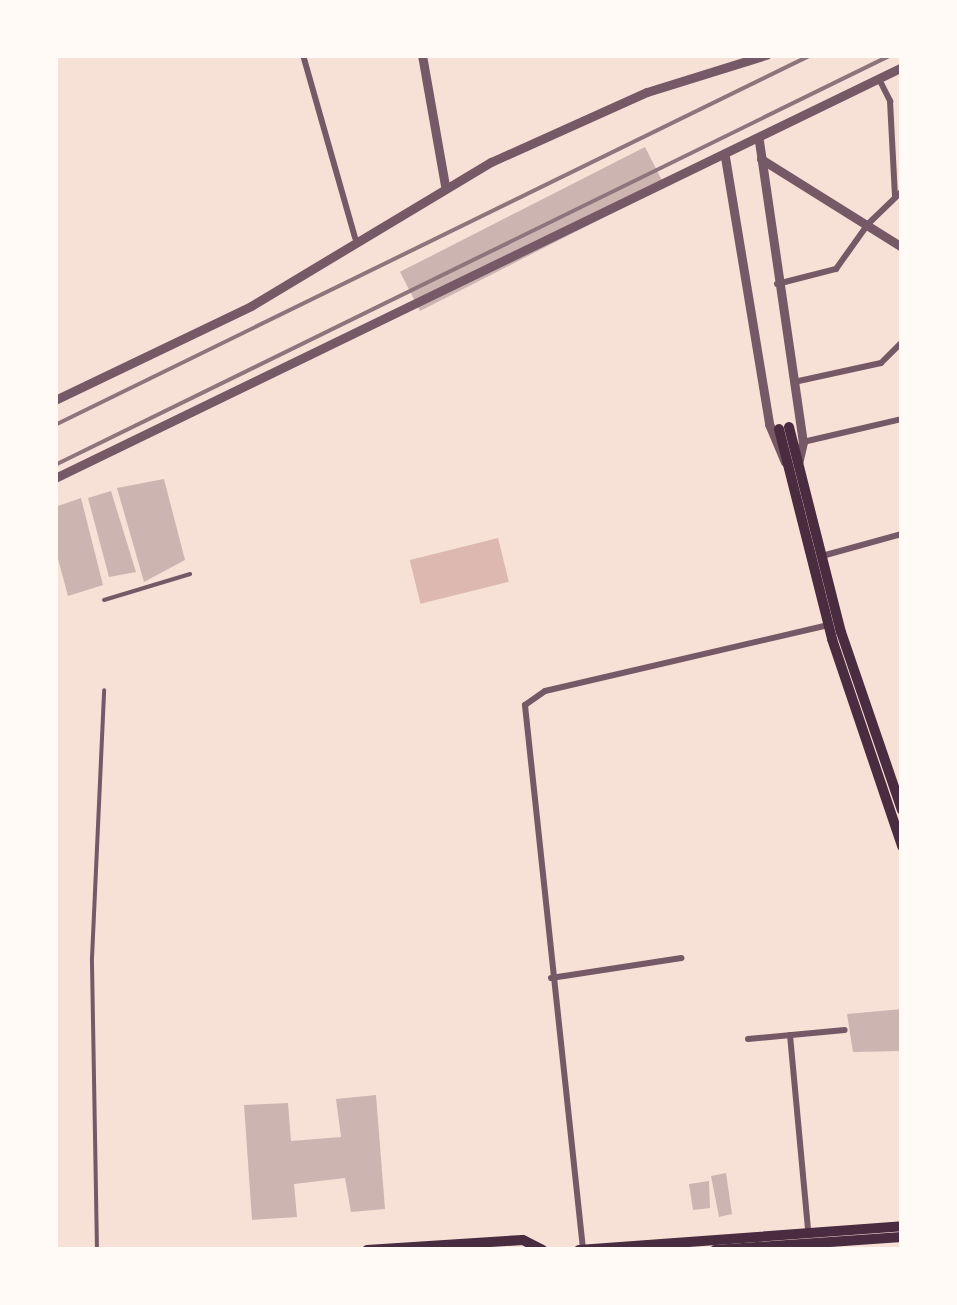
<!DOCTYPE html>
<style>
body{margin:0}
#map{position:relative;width:957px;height:1305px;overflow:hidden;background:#f7e1d7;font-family:Rubik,sans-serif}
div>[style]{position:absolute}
.water>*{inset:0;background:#dcb8b0;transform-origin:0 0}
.building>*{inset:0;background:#ccb4b1;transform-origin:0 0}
.service>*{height:4px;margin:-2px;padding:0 2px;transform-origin:2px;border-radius:2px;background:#755966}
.minor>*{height:6px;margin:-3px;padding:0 3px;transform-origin:3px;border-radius:3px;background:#755966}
.tertiary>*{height:9px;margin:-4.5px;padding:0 4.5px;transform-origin:4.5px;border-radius:4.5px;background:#755966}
.secondary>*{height:10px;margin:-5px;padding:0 5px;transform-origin:5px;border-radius:5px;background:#4a2c40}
.primary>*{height:10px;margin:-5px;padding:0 5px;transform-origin:5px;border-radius:5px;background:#4a2c40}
.rail>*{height:4px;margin:-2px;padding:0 2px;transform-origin:2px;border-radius:2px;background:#8f747c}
span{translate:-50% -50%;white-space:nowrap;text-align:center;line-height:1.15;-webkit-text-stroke:10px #fffaf5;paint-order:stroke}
.frame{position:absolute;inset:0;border:58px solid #fffaf5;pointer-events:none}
</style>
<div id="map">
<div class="water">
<div style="left:498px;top:538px;width:45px;height:91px;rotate:76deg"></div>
</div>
<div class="building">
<div style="left:645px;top:147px;width:44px;height:275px;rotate:63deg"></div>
<div style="clip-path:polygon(164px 479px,185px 560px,144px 582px,117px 488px)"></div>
<div style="clip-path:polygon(111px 491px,136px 572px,109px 577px,88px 498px)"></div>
<div style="clip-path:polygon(81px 498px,103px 585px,68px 596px,55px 548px,55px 507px)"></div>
<div style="clip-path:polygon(902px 1009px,902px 1051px,853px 1052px,847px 1014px)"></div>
<div style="clip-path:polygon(376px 1095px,385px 1209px,351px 1212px,345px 1178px,294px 1184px,297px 1217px,252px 1220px,244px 1105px,288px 1103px,291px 1141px,341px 1137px,336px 1099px)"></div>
<div style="clip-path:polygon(726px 1173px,732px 1214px,719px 1217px,711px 1176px)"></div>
<div style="clip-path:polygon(709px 1181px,710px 1208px,693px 1210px,689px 1184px)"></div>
</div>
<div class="service">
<div style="left:104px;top:600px;width:90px;rotate:-16.8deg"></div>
<div style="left:97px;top:1250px;width:292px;rotate:-91deg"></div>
<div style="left:92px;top:958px;width:268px;rotate:-87.4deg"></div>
</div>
<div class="minor">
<div style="left:303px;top:55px;width:190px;rotate:74.1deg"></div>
<div style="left:879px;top:79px;width:25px;rotate:63deg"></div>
<div style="left:890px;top:101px;width:94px;rotate:87deg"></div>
<div style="left:777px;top:284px;width:61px;rotate:-14.3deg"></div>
<div style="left:836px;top:269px;width:55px;rotate:-54.6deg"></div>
<div style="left:868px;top:224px;width:47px;rotate:-44.1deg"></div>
<div style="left:794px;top:382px;width:89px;rotate:-12.3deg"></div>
<div style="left:881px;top:363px;width:30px;rotate:-45deg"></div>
<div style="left:803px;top:442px;width:102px;rotate:-13.1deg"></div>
<div style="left:822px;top:556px;width:83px;rotate:-15.4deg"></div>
<div style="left:551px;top:978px;width:132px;rotate:-8.7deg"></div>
<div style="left:790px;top:1035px;width:196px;rotate:84.7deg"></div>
<div style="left:748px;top:1039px;width:97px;rotate:-5.3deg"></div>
<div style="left:583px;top:1249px;width:547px;rotate:-96.09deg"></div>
<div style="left:525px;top:705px;width:24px;rotate:-35deg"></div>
<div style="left:545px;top:691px;width:291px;rotate:-13.1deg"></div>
</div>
<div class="tertiary">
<div style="left:422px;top:55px;width:132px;rotate:80deg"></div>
<div style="left:759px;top:141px;width:304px;rotate:81.7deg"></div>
<div style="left:803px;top:442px;width:23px;rotate:103deg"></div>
<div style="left:725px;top:157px;width:271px;rotate:80.6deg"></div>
<div style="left:769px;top:424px;width:41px;rotate:67.2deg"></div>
<div style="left:761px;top:159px;width:166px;rotate:32deg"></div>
<div style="left:55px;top:400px;width:217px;rotate:-25.6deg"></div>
<div style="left:251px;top:306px;width:280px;rotate:-31deg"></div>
<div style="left:491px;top:162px;width:171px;rotate:-24.2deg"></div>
<div style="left:647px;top:92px;width:125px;rotate:-17.3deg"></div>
<div style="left:55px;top:478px;width:941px;rotate:-25.88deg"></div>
</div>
<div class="secondary">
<div style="left:367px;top:1250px;width:156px;rotate:-3.7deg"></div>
<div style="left:523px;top:1240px;width:22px;rotate:27deg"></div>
</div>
<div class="primary">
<div style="left:789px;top:427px;width:211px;rotate:75.8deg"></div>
<div style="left:841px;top:632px;width:188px;rotate:71.1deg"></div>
<div style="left:779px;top:429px;width:217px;rotate:75.8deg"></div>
<div style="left:832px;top:639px;width:219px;rotate:71.3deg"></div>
<div style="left:579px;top:1250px;width:324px;rotate:-4.2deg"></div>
<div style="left:715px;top:1250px;width:187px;rotate:-4deg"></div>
</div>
<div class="rail">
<div style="left:55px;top:425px;width:842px;rotate:-26.08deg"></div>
<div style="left:55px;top:465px;width:931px;rotate:-26.12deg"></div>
</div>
<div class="frame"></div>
</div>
